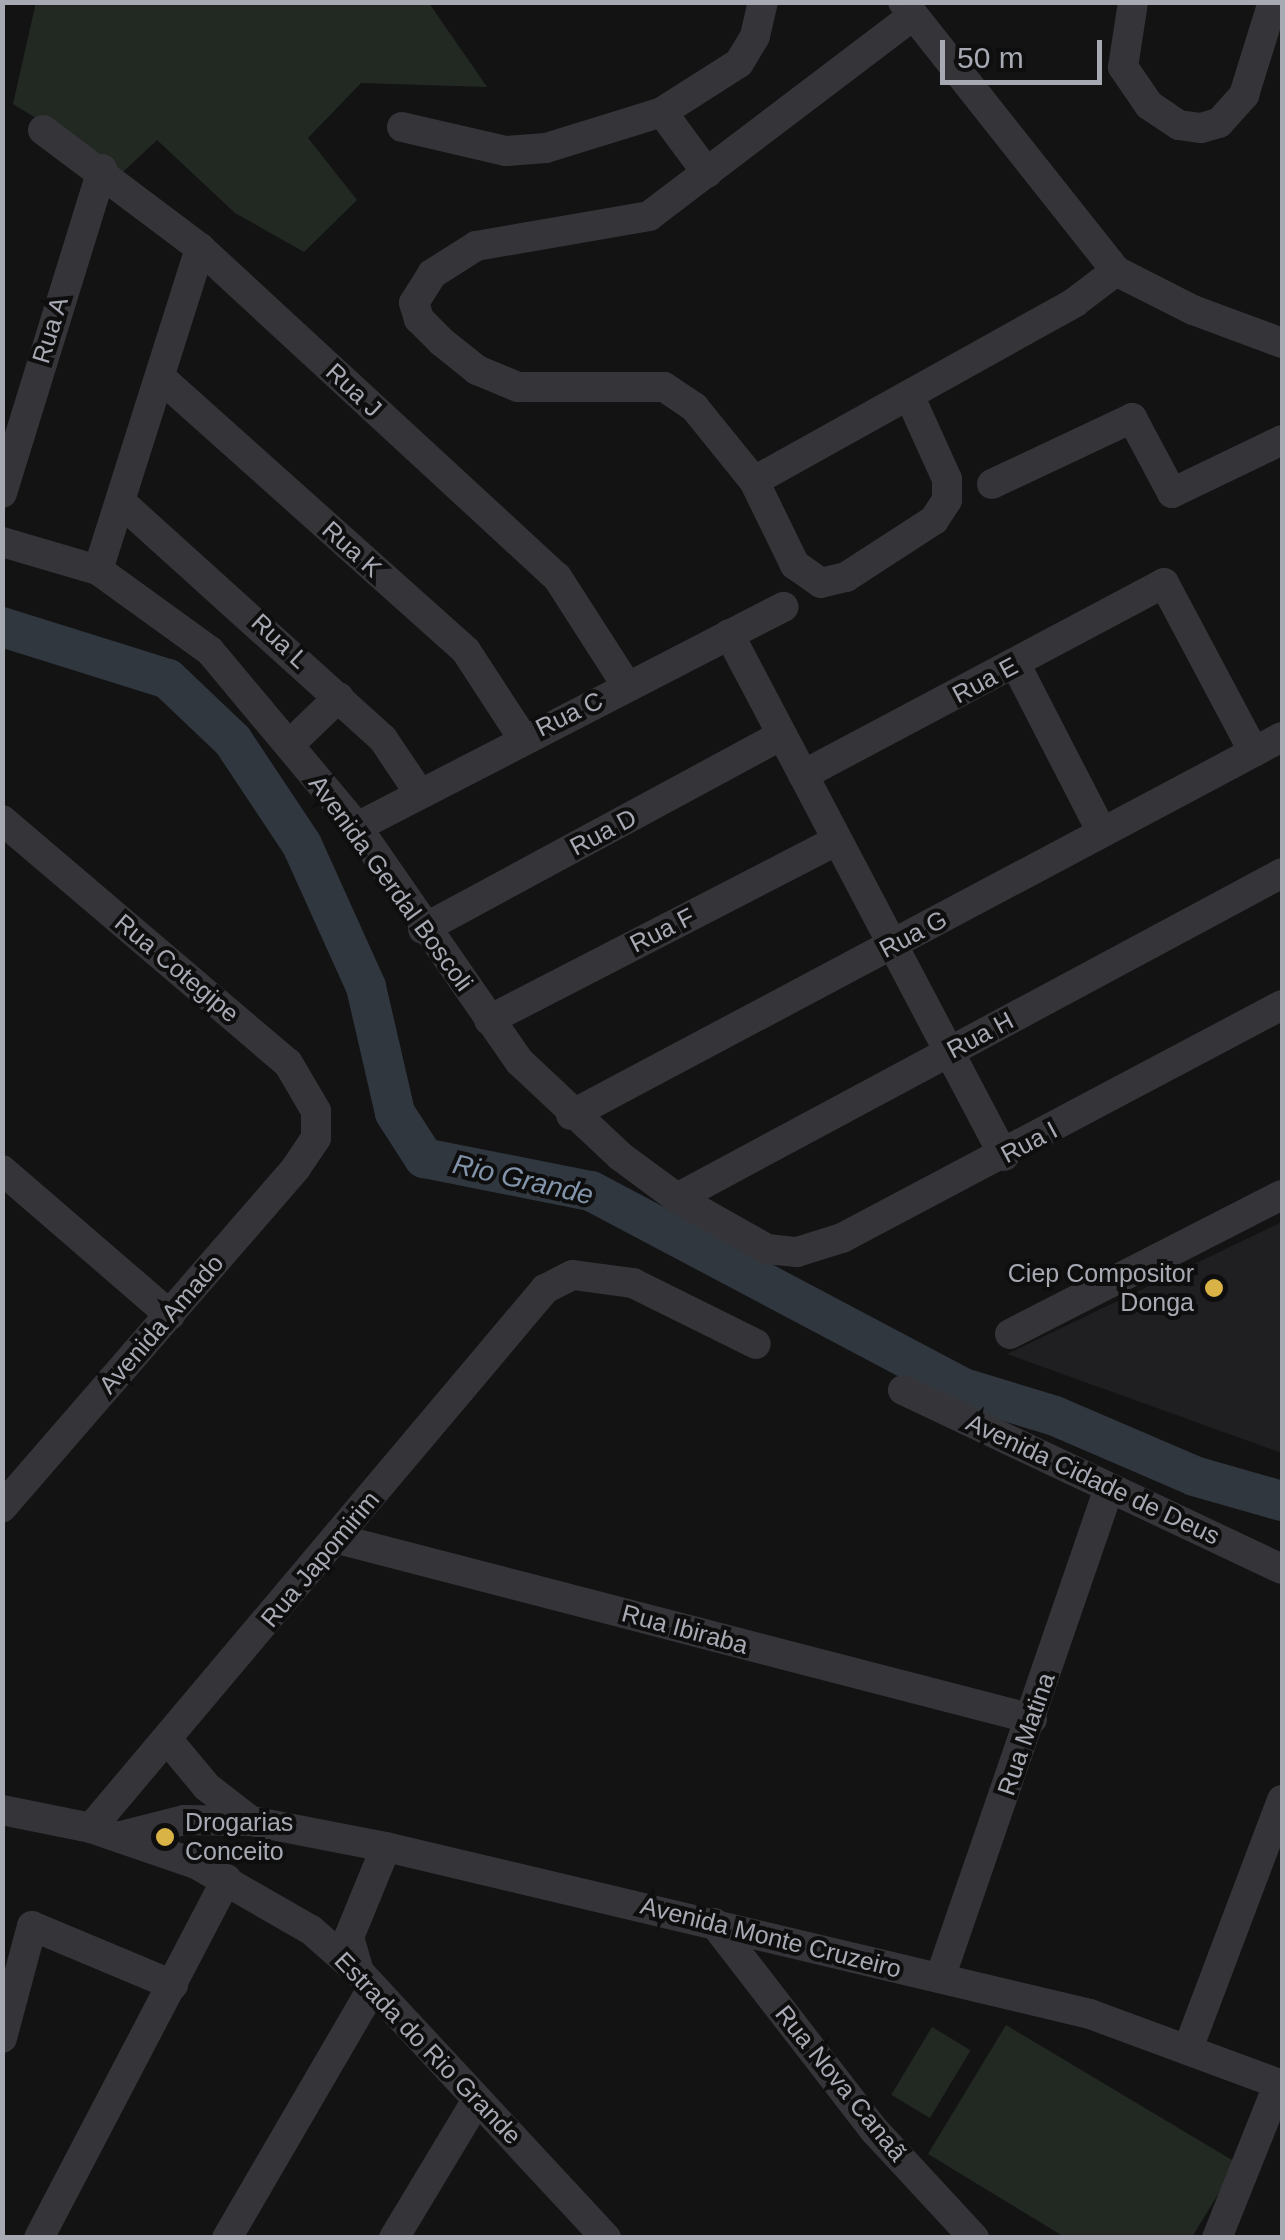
<!DOCTYPE html>
<meta charset="utf-8">
<style>
body{margin:0}
#map{position:relative;width:1285px;height:2240px;overflow:hidden;background:#131314;font-family:Arial,sans-serif}
div>[style]{position:absolute}
.built>*{inset:0;background:#1f1f21}
.green>*{inset:0;background:#222923;transform-origin:0 0}
.river>*{height:40px;margin:-20px;padding:0 20px;transform-origin:20px;border-radius:20px;background:#30373e}
.minor>*{height:30px;margin:-15px;padding:0 15px;transform-origin:15px;border-radius:15px;background:#353539}
.dots>*{width:28px;height:28px;translate:-50% -50%;box-sizing:border-box;border:5px solid #0e0e0f;border-radius:50%}
span{translate:-50% -50%;white-space:nowrap;text-align:center;line-height:1.15;-webkit-text-stroke:8px #0e0e0f;paint-order:stroke}
.street-label{font-size:25px;color:#a7a9b3}
.poi-label{font-size:25px;color:#a7a9b3}
.right{translate:-100% -50%;text-align:right}
.left{translate:0 -50%;text-align:left}
.water-label{font-size:28px;color:#8294aa;font-style:italic}
.frame{position:absolute;inset:0;border:5px solid #a7a9b3;pointer-events:none}
.scale{position:absolute;left:940px;top:40px;width:162px;height:45px;box-sizing:border-box;border:5px solid #a7a9b3;border-top:0;padding-left:12px;font-size:30px;line-height:35px;white-space:nowrap;color:#a7a9b3;-webkit-text-stroke:8px #0e0e0f;paint-order:stroke}
</style>
<div id="map">
<div class="built">
<div style="clip-path:polygon(1282px 1222px,1282px 1453px,1007px 1354px)"></div>
</div>
<div class="green">
<div style="clip-path:polygon(36px 2px,429px 3px,487px 87px,361px 83px,308px 138px,357px 200px,304px 252px,235px 213px,157px 140px,123px 172px,13px 104px)"></div>
<div style="clip-path:polygon(1006px 2025px,1237px 2163px,1192px 2237px,1066px 2238px,928px 2154px)"></div>
<div style="left:932px;top:2027px;width:45px;height:79px;rotate:31deg"></div>
</div>
<div class="river">
<div style="left:2px;top:627px;width:174px;rotate:17.4deg"></div>
<div style="left:168px;top:679px;width:90px;rotate:43.6deg"></div>
<div style="left:233px;top:741px;width:125px;rotate:56.4deg"></div>
<div style="left:302px;top:845px;width:156px;rotate:65.7deg"></div>
<div style="left:366px;top:987px;width:129px;rotate:77deg"></div>
<div style="left:395px;top:1113px;width:54px;rotate:57.2deg"></div>
<div style="left:424px;top:1158px;width:170px;rotate:11.2deg"></div>
<div style="left:591px;top:1191px;width:421px;rotate:27.9deg"></div>
<div style="left:963px;top:1388px;width:96px;rotate:16.9deg"></div>
<div style="left:1055px;top:1416px;width:151px;rotate:23.3deg"></div>
<div style="left:1194px;top:1476px;width:91px;rotate:15.9deg"></div>
</div>
<div class="minor">
<div style="left:903px;top:2px;width:343px;rotate:51.6deg"></div>
<div style="left:1133px;top:2px;width:66px;rotate:98.7deg"></div>
<div style="left:1123px;top:67px;width:46px;rotate:55.6deg"></div>
<div style="left:1149px;top:105px;width:36px;rotate:34deg"></div>
<div style="left:1179px;top:125px;width:22px;rotate:8deg"></div>
<div style="left:1201px;top:128px;width:19px;rotate:-16deg"></div>
<div style="left:1219px;top:123px;width:38px;rotate:-48deg"></div>
<div style="left:1244px;top:95px;width:97px;rotate:-72.7deg"></div>
<div style="left:662px;top:112px;width:91px;rotate:-32.5deg"></div>
<div style="left:739px;top:63px;width:31px;rotate:-59deg"></div>
<div style="left:755px;top:36px;width:35px;rotate:-77deg"></div>
<div style="left:402px;top:127px;width:107px;rotate:13deg"></div>
<div style="left:506px;top:151px;width:40px;rotate:-4.3deg"></div>
<div style="left:546px;top:148px;width:121px;rotate:-17.2deg"></div>
<div style="left:662px;top:112px;width:76px;rotate:53.6deg"></div>
<div style="left:43px;top:130px;width:196px;rotate:36.9deg"></div>
<div style="left:200px;top:248px;width:485px;rotate:42.7deg"></div>
<div style="left:557px;top:577px;width:130px;rotate:57.3deg"></div>
<div style="left:161px;top:378px;width:409px;rotate:41.8deg"></div>
<div style="left:466px;top:651px;width:103px;rotate:56.9deg"></div>
<div style="left:909px;top:395px;width:92px;rotate:65.7deg"></div>
<div style="left:947px;top:479px;width:21px;rotate:90deg"></div>
<div style="left:947px;top:500px;width:24px;rotate:123deg"></div>
<div style="left:934px;top:520px;width:105px;rotate:147.1deg"></div>
<div style="left:846px;top:577px;width:26px;rotate:167deg"></div>
<div style="left:821px;top:583px;width:32px;rotate:-145deg"></div>
<div style="left:795px;top:565px;width:93px;rotate:-116deg"></div>
<div style="left:754px;top:481px;width:95px;rotate:-129deg"></div>
<div style="left:694px;top:407px;width:36px;rotate:-146deg"></div>
<div style="left:664px;top:387px;width:146px;rotate:180deg"></div>
<div style="left:518px;top:387px;width:44px;rotate:-157.5deg"></div>
<div style="left:477px;top:370px;width:45px;rotate:-141.3deg"></div>
<div style="left:442px;top:342px;width:33px;rotate:-135deg"></div>
<div style="left:419px;top:319px;width:17px;rotate:-107deg"></div>
<div style="left:414px;top:303px;width:34px;rotate:-58deg"></div>
<div style="left:432px;top:274px;width:52px;rotate:-32.5deg"></div>
<div style="left:476px;top:246px;width:176px;rotate:-9.8deg"></div>
<div style="left:649px;top:216px;width:329px;rotate:-37.2deg"></div>
<div style="left:754px;top:481px;width:368px;rotate:-29.1deg"></div>
<div style="left:1075px;top:302px;width:51px;rotate:-37.1deg"></div>
<div style="left:1116px;top:271px;width:86px;rotate:26.9deg"></div>
<div style="left:1193px;top:310px;width:95px;rotate:20.3deg"></div>
<div style="left:992px;top:484px;width:155px;rotate:-25.2deg"></div>
<div style="left:1132px;top:418px;width:85px;rotate:61.9deg"></div>
<div style="left:1172px;top:493px;width:122px;rotate:-25.7deg"></div>
<div style="left:2px;top:493px;width:339px;rotate:-72.8deg"></div>
<div style="left:123px;top:504px;width:350px;rotate:42.1deg"></div>
<div style="left:383px;top:739px;width:66px;rotate:56.1deg"></div>
<div style="left:2px;top:542px;width:100px;rotate:16.3deg"></div>
<div style="left:98px;top:570px;width:138px;rotate:35.9deg"></div>
<div style="left:210px;top:651px;width:229px;rotate:50.1deg"></div>
<div style="left:357px;top:827px;width:286px;rotate:55.3deg"></div>
<div style="left:520px;top:1062px;width:137px;rotate:43.2deg"></div>
<div style="left:620px;top:1156px;width:71px;rotate:36.4deg"></div>
<div style="left:677px;top:1198px;width:103px;rotate:29.5deg"></div>
<div style="left:767px;top:1249px;width:30px;rotate:6deg"></div>
<div style="left:797px;top:1252px;width:47px;rotate:-17.3deg"></div>
<div style="left:842px;top:1238px;width:498px;rotate:-27.9deg"></div>
<div style="left:98px;top:570px;width:338px;rotate:-72.4deg"></div>
<div style="left:729px;top:634px;width:590px;rotate:62.22deg"></div>
<div style="left:1016px;top:665px;width:188px;rotate:62.8deg"></div>
<div style="left:289px;top:745px;width:69px;rotate:-43.8deg"></div>
<div style="left:803px;top:775px;width:409px;rotate:-28deg"></div>
<div style="left:1164px;top:583px;width:191px;rotate:62deg"></div>
<div style="left:2px;top:820px;width:375px;rotate:40.4deg"></div>
<div style="left:288px;top:1063px;width:56px;rotate:59.7deg"></div>
<div style="left:316px;top:1111px;width:27px;rotate:90deg"></div>
<div style="left:316px;top:1138px;width:36px;rotate:124deg"></div>
<div style="left:296px;top:1168px;width:449px;rotate:130.9deg"></div>
<div style="left:357px;top:827px;width:480px;rotate:-27.3deg"></div>
<div style="left:423px;top:929px;width:408px;rotate:-28.4deg"></div>
<div style="left:489px;top:1020px;width:390px;rotate:-27.3deg"></div>
<div style="left:571px;top:1115px;width:805px;rotate:-28deg"></div>
<div style="left:2px;top:1170px;width:222px;rotate:40.8deg"></div>
<div style="left:677px;top:1198px;width:687px;rotate:-28.24deg"></div>
<div style="left:1010px;top:1334px;width:305px;rotate:-27.1deg"></div>
<div style="left:903px;top:1390px;width:419px;rotate:25.3deg"></div>
<div style="left:338px;top:1539px;width:717px;rotate:14.54deg"></div>
<div style="left:167px;top:1739px;width:62px;rotate:50.2deg"></div>
<div style="left:207px;top:1787px;width:56px;rotate:37.7deg"></div>
<div style="left:2px;top:1810px;width:91px;rotate:11.4deg"></div>
<div style="left:91px;top:1828px;width:111px;rotate:18.9deg"></div>
<div style="left:196px;top:1864px;width:133px;rotate:29.9deg"></div>
<div style="left:311px;top:1930px;width:64px;rotate:41.2deg"></div>
<div style="left:359px;top:1972px;width:363px;rotate:47.1deg"></div>
<div style="left:91px;top:1828px;width:705px;rotate:-49.89deg"></div>
<div style="left:545px;top:1289px;width:31px;rotate:-27deg"></div>
<div style="left:573px;top:1275px;width:61px;rotate:7.6deg"></div>
<div style="left:633px;top:1283px;width:137px;rotate:26.4deg"></div>
<div style="left:121px;top:1836px;width:65px;rotate:-14.3deg"></div>
<div style="left:184px;top:1820px;width:67px;rotate:0.9deg"></div>
<div style="left:251px;top:1821px;width:137px;rotate:10.9deg"></div>
<div style="left:386px;top:1847px;width:724px;rotate:13.34deg"></div>
<div style="left:1090px;top:2014px;width:205px;rotate:20.3deg"></div>
<div style="left:714px;top:1923px;width:263px;rotate:52.3deg"></div>
<div style="left:875px;top:2131px;width:146px;rotate:47.2deg"></div>
<div style="left:359px;top:1972px;width:36px;rotate:-106deg"></div>
<div style="left:349px;top:1937px;width:97px;rotate:-67.7deg"></div>
<div style="left:940px;top:1978px;width:518px;rotate:-70.97deg"></div>
<div style="left:2px;top:2038px;width:116px;rotate:-75deg"></div>
<div style="left:32px;top:1926px;width:153px;rotate:22.7deg"></div>
<div style="left:1189px;top:2046px;width:263px;rotate:-69.3deg"></div>
<div style="left:39px;top:2238px;width:405px;rotate:-62.4deg"></div>
<div style="left:227px;top:2238px;width:290px;rotate:-59.8deg"></div>
<div style="left:394px;top:2238px;width:161px;rotate:-59deg"></div>
<div style="left:1217px;top:2238px;width:167px;rotate:-68.2deg"></div>
</div>
<div class="dots">
<div style="left:1214px;top:1288px;background:#dab346"></div>
<div style="left:165px;top:1837px;background:#dab346"></div>
</div>
<div class="street-label">
<span style="left:50px;top:330px;rotate:-73deg">Rua A</span>
<span style="left:354px;top:390px;rotate:43deg">Rua J</span>
<span style="left:352px;top:549px;rotate:42deg">Rua K</span>
<span style="left:280px;top:641px;rotate:43deg">Rua L</span>
<span style="left:985px;top:680px;rotate:-28deg">Rua E</span>
<span style="left:569px;top:714px;rotate:-26deg">Rua C</span>
<span style="left:603px;top:832px;rotate:-28deg">Rua D</span>
<span style="left:391px;top:883px;rotate:54deg">Avenida Gerdal Boscoli</span>
<span style="left:662px;top:930px;rotate:-27deg">Rua F</span>
<span style="left:913px;top:934px;rotate:-28deg">Rua G</span>
<span style="left:177px;top:968px;rotate:40deg">Rua Cotegipe</span>
<span style="left:980px;top:1035px;rotate:-28deg">Rua H</span>
<span style="left:1029px;top:1142px;rotate:-28deg">Rua I</span>
<span style="left:161px;top:1324px;rotate:-49deg">Avenida Amado</span>
<span style="left:1093px;top:1479px;rotate:25deg">Avenida Cidade de Deus</span>
<span style="left:320px;top:1559px;rotate:-50deg">Rua Japomirim</span>
<span style="left:685px;top:1629px;rotate:15deg">Rua Ibiraba</span>
<span style="left:1026px;top:1734px;rotate:-71deg">Rua Matina</span>
<span style="left:771px;top:1937px;rotate:14deg">Avenida Monte Cruzeiro</span>
<span style="left:428px;top:2048px;rotate:46deg">Estrada do Rio Grande</span>
<span style="left:841px;top:2083px;rotate:51deg">Rua Nova Canaã</span>
</div>
<div class="poi-label">
<span class="right" style="left:1194px;top:1288px">Ciep Compositor<br>Donga</span>
<span class="left" style="left:185px;top:1837px">Drogarias<br>Conceito</span>
</div>
<div class="water-label">
<span style="left:523px;top:1180px;rotate:13deg">Rio Grande</span>
</div>
<div class="frame"></div>
<div class="scale">50 m</div>
</div>
